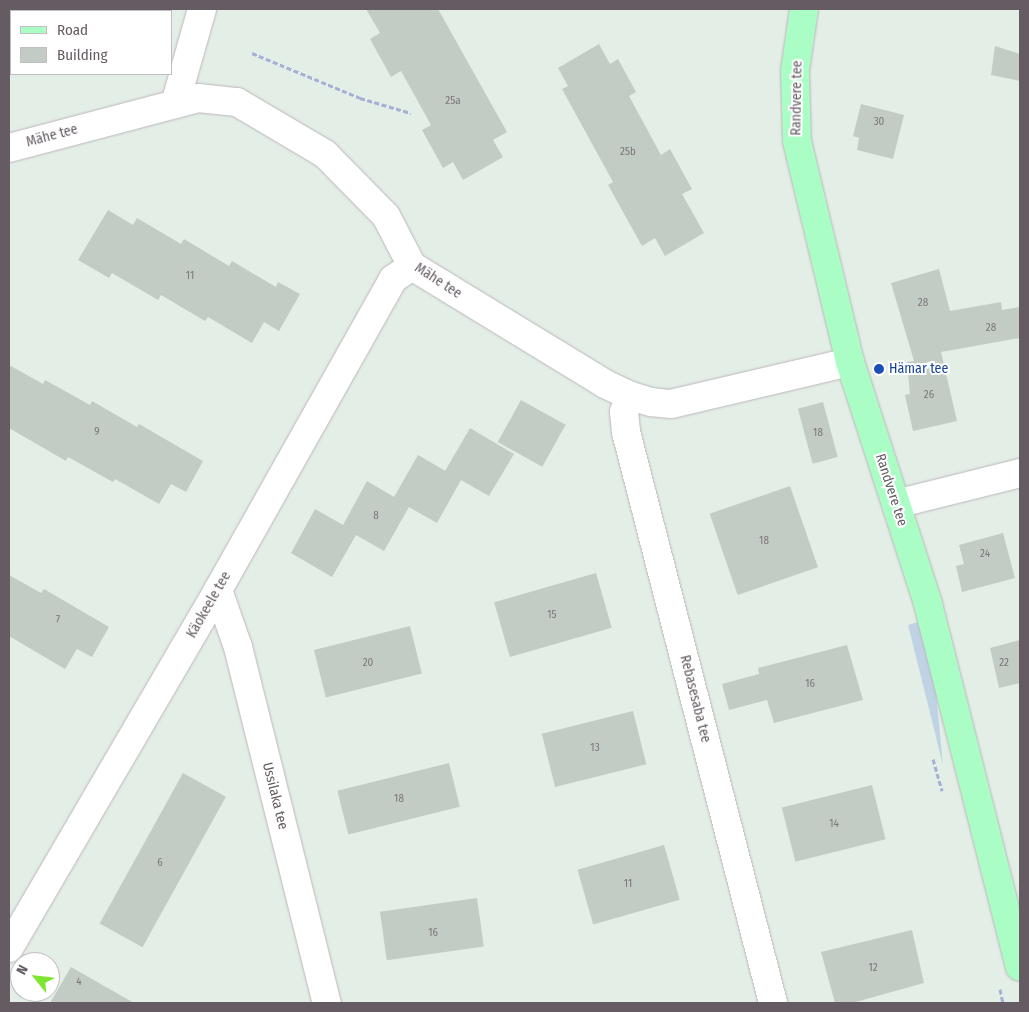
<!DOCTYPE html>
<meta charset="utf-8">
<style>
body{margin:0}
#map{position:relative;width:1029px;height:1012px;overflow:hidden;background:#e3eee6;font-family:"Fira Sans Condensed",sans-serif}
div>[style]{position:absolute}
.green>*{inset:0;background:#c0d3e5}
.building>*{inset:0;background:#c2ccc4;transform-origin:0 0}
.path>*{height:3px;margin-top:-1.5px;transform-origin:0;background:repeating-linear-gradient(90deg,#a4b0d7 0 5px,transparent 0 7.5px)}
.roads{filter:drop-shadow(0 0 1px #bdb6bc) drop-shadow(0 0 1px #bdb6bc)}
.minor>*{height:28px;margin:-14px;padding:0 14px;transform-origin:14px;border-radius:14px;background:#fff}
.major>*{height:28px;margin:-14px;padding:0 14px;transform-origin:14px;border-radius:14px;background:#a9fdc5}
.dots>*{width:14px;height:14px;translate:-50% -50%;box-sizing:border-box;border:2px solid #fff;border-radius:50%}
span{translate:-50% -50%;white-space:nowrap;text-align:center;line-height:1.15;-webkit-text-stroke:4px #fff;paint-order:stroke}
.number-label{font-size:11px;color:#7c777b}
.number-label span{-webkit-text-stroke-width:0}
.street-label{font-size:14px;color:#645b63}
.transit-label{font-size:14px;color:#164399}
.left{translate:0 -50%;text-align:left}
.frame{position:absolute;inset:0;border:10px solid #645b63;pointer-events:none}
.legend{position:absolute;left:10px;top:10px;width:162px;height:65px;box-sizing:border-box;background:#fff;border:1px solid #c1bdc1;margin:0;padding:6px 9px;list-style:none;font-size:15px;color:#645b63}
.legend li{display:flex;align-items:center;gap:10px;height:25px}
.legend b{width:25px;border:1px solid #c1bdc1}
.north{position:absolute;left:10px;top:952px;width:50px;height:50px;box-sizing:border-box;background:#fff;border:1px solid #c1bdc1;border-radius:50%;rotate:299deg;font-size:14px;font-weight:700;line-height:20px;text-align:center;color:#645b63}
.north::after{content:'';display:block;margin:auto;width:18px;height:22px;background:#7ee532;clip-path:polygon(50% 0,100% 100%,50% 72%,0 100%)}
</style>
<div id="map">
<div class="green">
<div style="clip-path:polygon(918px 622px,936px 692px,943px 765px,908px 625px)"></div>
</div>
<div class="building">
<div style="clip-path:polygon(366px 9px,438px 9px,507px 132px,493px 140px,503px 157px,463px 180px,453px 162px,443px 168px,422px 130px,431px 125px,401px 71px,391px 77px,370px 39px,380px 33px)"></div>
<div style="clip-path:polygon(599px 44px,610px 64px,618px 59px,636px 92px,629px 96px,661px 155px,670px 149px,692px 189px,682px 194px,704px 233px,665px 256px,655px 238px,642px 246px,608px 185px,613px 182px,562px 89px,568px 86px,558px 68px)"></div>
<div style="clip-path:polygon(995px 46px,1020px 54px,1020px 81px,991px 75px)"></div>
<div style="clip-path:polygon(861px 104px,904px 115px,893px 159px,857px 150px,859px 138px,853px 136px)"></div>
<div style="clip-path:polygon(108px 210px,133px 225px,137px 218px,181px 244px,184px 239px,229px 266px,232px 261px,276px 287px,278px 282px,300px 294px,279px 331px,264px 322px,252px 343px,208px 317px,205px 321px,161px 295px,158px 300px,112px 273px,109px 278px,78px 260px)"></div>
<div style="clip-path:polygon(939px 269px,950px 311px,1001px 302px,1002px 310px,1020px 307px,1020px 338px,941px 352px,957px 421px,913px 431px,905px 395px,910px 394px,907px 362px,914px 361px,891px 283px)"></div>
<div style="clip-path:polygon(9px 365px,43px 384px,45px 380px,90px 405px,92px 401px,137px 427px,139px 424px,203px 461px,186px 492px,171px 484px,159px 504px,115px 479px,113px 482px,68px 457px,66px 461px,9px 428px)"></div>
<div style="left:521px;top:400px;width:51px;height:48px;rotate:29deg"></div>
<div style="left:823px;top:402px;width:57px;height:26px;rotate:75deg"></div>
<div style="clip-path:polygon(470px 428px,514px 454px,489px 496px,461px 480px,437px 523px,409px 507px,384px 551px,356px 535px,332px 577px,291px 553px,315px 509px,343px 525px,367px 481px,394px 497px,418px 455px,449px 473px,445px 471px)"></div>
<div style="left:790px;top:486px;width:86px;height:85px;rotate:71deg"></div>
<div style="clip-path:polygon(1003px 533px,1015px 578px,962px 592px,956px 566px,964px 564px,959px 545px)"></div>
<div style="left:596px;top:573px;width:57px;height:106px;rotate:74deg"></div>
<div style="clip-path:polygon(9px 575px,41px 593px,44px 589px,109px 627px,92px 657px,77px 649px,65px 669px,9px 636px)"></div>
<div style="left:410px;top:626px;width:49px;height:99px;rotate:76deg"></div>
<div style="clip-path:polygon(1020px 640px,1020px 683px,999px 688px,990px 648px)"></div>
<div style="clip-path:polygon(847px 645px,863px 700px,774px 723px,767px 700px,729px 710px,722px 684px,759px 674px,758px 668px)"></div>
<div style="left:633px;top:711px;width:55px;height:94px;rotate:76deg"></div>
<div style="left:449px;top:763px;width:45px;height:115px;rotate:76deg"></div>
<div style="left:183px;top:773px;width:49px;height:172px;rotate:29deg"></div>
<div style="left:872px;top:785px;width:56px;height:93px;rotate:76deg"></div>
<div style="left:664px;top:845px;width:57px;height:90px;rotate:74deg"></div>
<div style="left:477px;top:898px;width:49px;height:98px;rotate:82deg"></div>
<div style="clip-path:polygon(912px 930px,924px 983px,852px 1003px,835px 1003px,821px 952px)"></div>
<div style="clip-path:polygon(71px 967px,134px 1003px,50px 1003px)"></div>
</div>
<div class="path">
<div style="left:252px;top:53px;width:117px;rotate:22.6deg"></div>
<div style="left:360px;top:98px;width:53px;rotate:16.4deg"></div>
<div style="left:933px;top:759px;width:33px;rotate:74deg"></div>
<div style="left:1000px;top:989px;width:14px;rotate:78deg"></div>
</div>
<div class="roads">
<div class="minor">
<div style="left:175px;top:104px;width:99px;rotate:-74.1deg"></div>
<div style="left:9px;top:148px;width:196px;rotate:-14.8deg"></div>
<div style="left:198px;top:98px;width:39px;rotate:6deg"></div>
<div style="left:237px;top:102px;width:102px;rotate:30.6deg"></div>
<div style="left:325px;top:154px;width:87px;rotate:45.5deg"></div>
<div style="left:386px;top:216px;width:56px;rotate:62.5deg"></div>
<div style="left:412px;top:266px;width:226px;rotate:31.4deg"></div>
<div style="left:605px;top:384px;width:29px;rotate:25deg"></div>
<div style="left:631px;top:396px;width:21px;rotate:17deg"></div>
<div style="left:651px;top:402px;width:20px;rotate:6deg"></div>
<div style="left:671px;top:404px;width:184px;rotate:-13.2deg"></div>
<div style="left:631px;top:396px;width:17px;rotate:114deg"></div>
<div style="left:624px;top:412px;width:20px;rotate:84deg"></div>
<div style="left:626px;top:432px;width:590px;rotate:75.56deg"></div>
<div style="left:896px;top:504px;width:128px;rotate:-14deg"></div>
<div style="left:218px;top:590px;width:60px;rotate:70.7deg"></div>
<div style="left:238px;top:647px;width:367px;rotate:76deg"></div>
<div style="left:9px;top:948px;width:415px;rotate:-59.7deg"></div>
<div style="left:218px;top:590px;width:357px;rotate:-60.6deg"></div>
<div style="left:393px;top:279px;width:23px;rotate:-34deg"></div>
</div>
<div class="major">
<div style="left:804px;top:9px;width:63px;rotate:98.3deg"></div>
<div style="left:795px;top:71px;width:70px;rotate:88.4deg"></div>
<div style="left:797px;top:141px;width:227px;rotate:76.5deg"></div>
<div style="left:850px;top:362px;width:254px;rotate:72.1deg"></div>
<div style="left:928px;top:604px;width:374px;rotate:75.8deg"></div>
</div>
</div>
<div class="dots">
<div style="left:879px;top:369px;background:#1a4fb4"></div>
</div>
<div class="number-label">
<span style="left:453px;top:101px">25a</span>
<span style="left:879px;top:122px">30</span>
<span style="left:628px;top:152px">25b</span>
<span style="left:190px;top:276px">11</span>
<span style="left:923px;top:303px">28</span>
<span style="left:991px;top:328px">28</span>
<span style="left:929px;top:395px">26</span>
<span style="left:97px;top:432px">9</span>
<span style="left:818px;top:433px">18</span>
<span style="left:376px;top:516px">8</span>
<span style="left:764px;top:541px">18</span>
<span style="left:985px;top:554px">24</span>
<span style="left:552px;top:615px">15</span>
<span style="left:58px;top:620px">7</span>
<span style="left:368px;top:663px">20</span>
<span style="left:1004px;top:663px">22</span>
<span style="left:810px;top:684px">16</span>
<span style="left:595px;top:748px">13</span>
<span style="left:399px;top:799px">18</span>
<span style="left:834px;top:824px">14</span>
<span style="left:160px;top:863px">6</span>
<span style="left:628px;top:884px">11</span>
<span style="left:433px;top:933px">16</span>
<span style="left:873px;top:968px">12</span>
<span style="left:79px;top:982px">4</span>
</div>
<div class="street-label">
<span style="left:797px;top:98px;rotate:-89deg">Randvere tee</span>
<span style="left:52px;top:136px;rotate:-15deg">Mähe tee</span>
<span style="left:438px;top:281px;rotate:33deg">Mähe tee</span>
<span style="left:891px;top:490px;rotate:72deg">Randvere tee</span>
<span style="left:209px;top:605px;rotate:-60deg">Käokeele tee</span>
<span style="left:695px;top:699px;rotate:76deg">Rebasesaba tee</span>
<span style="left:275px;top:796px;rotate:76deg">Ussilaka tee</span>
</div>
<div class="transit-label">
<span class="left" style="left:889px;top:369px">Hämar tee</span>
</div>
<div class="frame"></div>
<ul class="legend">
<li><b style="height:6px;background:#a9fdc5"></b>Road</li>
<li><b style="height:14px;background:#c2ccc4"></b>Building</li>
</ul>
<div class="north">N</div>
</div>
